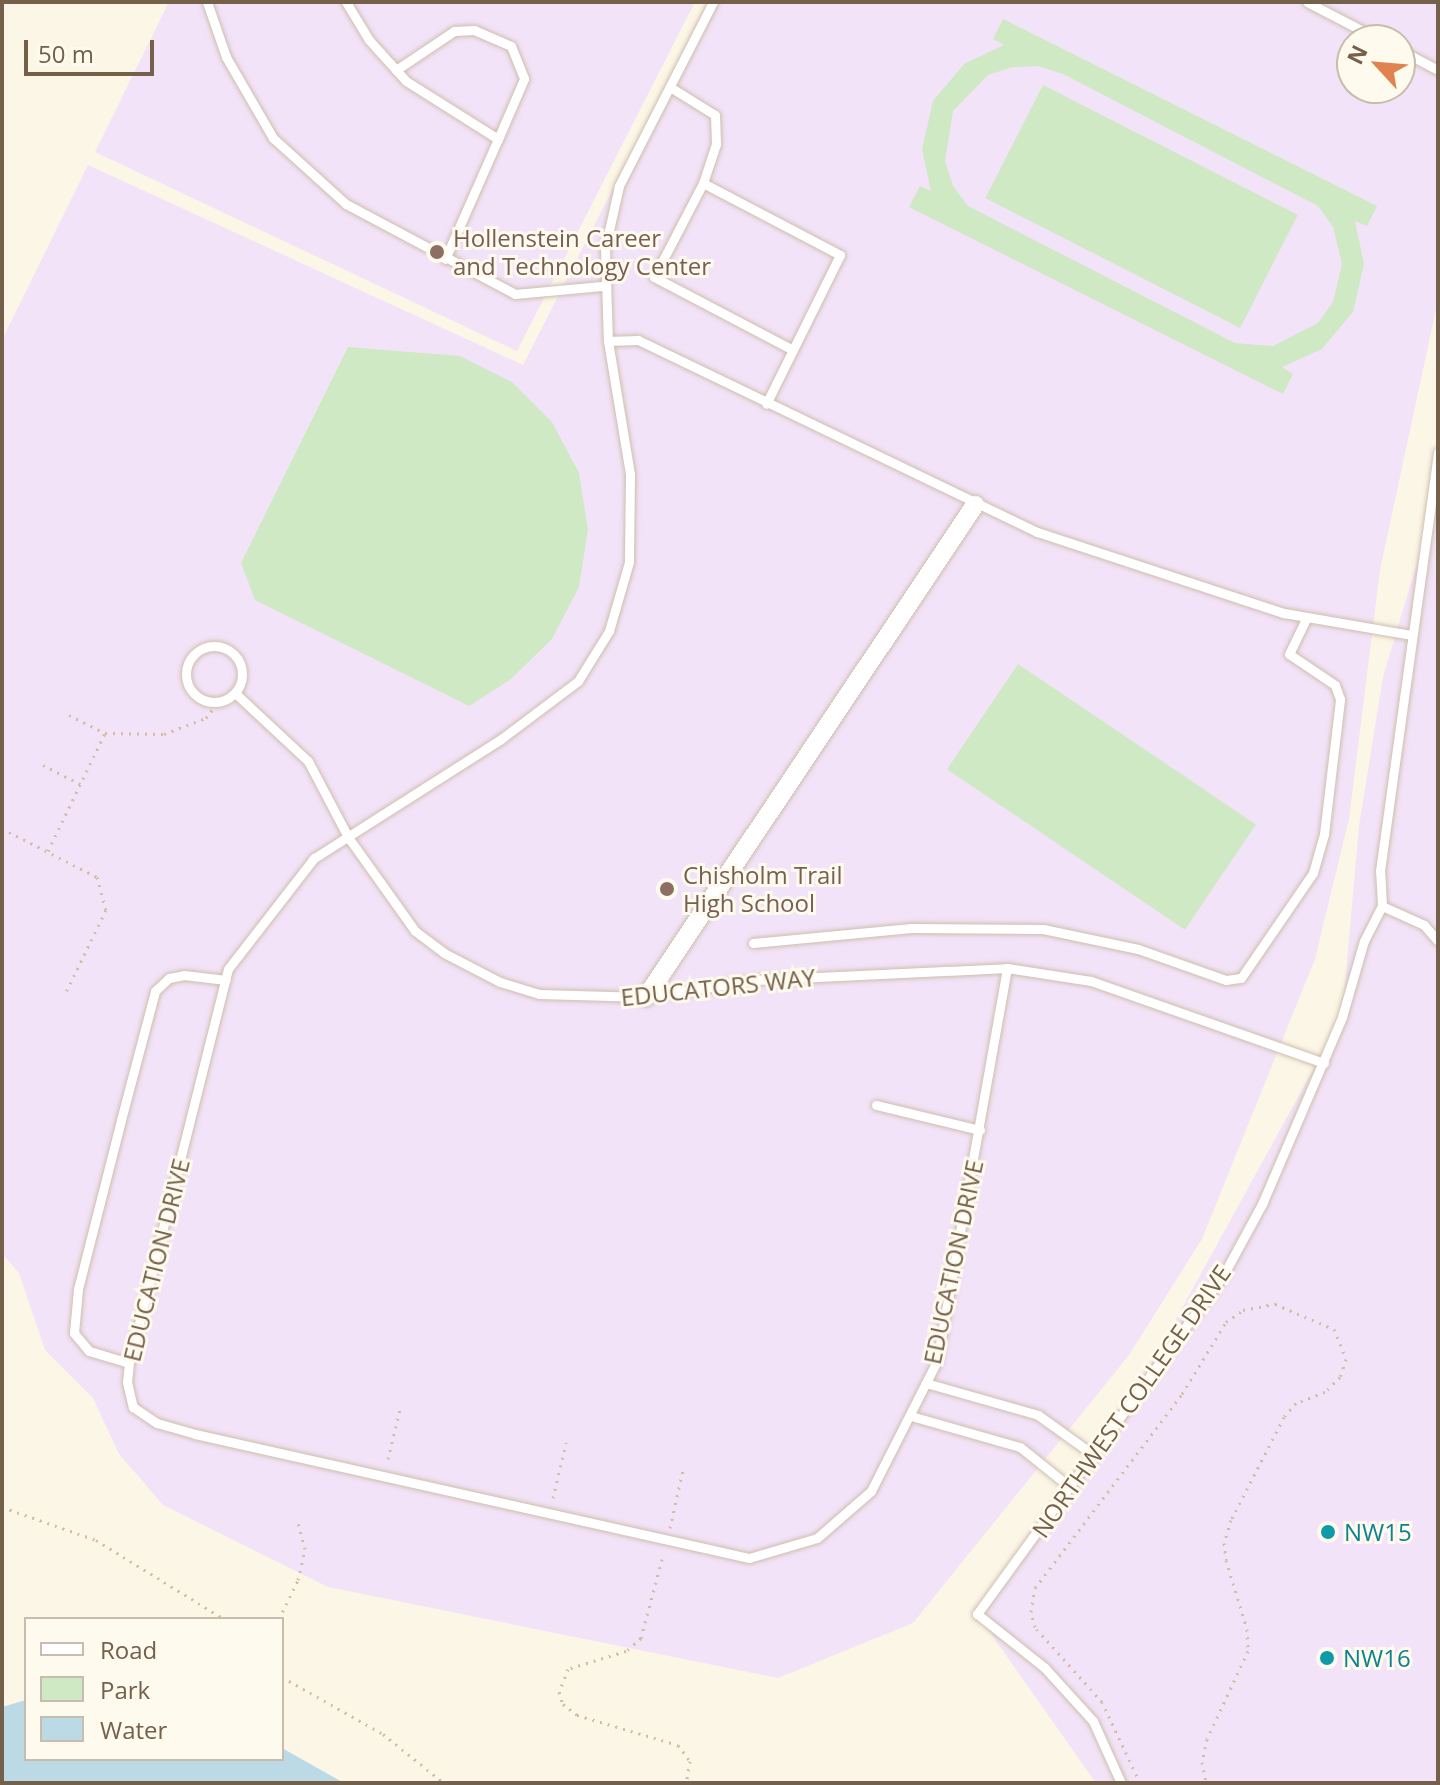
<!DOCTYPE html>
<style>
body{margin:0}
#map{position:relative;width:1440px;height:1785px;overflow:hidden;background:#fcf6e7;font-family:"Open Sans",sans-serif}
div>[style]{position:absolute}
.education>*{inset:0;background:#f3e3f8}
.green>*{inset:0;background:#cfe9c5;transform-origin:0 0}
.water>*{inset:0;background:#bcdae5}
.path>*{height:3px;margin-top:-1.5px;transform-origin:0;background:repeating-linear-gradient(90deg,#d5bda2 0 2px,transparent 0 8px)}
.roads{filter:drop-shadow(0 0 2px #cdbfad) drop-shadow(0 0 2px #cdbfad)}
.lane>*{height:9px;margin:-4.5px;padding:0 4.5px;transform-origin:4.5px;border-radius:4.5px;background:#fff}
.lane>.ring{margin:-4.5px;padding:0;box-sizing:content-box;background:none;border:9px solid #fff;border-radius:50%}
.street>*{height:18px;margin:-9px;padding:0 9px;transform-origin:9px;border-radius:9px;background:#fff}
.dots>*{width:22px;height:22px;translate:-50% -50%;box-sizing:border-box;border:4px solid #fefaed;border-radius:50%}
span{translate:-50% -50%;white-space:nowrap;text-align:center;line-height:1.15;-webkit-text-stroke:6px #fefaed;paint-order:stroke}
.education-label{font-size:24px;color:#785e54}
.left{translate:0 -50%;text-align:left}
.street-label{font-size:24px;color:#75604c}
.culture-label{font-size:24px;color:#0d838f}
.frame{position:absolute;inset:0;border:4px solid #75604c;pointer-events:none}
.legend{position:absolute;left:24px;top:1617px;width:260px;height:144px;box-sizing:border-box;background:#fefaed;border:2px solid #c7bcad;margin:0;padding:10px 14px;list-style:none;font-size:24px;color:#75604c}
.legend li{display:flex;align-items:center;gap:16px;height:40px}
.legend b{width:40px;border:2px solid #c7bcad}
.north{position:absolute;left:1336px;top:24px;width:80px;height:80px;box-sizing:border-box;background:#fefaed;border:2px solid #c7bcad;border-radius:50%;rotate:296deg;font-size:22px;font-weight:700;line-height:32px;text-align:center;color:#75604c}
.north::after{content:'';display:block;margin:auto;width:28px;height:36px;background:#e18350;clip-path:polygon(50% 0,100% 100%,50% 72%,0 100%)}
.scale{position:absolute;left:24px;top:40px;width:130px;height:36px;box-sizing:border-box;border:4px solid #75604c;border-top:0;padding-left:10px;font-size:24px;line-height:28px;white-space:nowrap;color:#75604c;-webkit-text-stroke:6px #fefaed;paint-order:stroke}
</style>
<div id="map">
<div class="education">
<div style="clip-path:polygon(169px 2px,695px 2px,517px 351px,95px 152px)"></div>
<div style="clip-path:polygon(evenodd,708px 2px,1438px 2px,1438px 300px,1380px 570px,1349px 819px,1315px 959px,1202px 1239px,1129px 1355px,913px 1623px,778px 1678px,328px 1587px,163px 1505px,119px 1454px,93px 1398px,45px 1350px,19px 1273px,2px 1254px,2px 340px,88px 165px,523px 365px,708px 2px,1352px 40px,1400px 40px,1400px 88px,1352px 88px,1352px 40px)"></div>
<div style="clip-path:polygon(1438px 492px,1438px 1783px,1096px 1783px,977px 1614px,1119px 1423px,1342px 1017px,1359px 826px,1383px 677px)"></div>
</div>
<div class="green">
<div style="clip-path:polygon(evenodd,1003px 19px,1377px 206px,1367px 226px,1355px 221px,1364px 264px,1353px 312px,1322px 349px,1282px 367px,1293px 374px,1283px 394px,909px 207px,920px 186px,931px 191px,922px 149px,933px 101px,964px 64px,1004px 45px,993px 39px,1003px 19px,1038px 66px,1063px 74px,1318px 206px,1333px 227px,1342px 264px,1333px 302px,1318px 323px,1273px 346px,1235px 343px,968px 206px,953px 186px,945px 161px,953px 111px,988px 75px,1013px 67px,1038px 66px)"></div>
<div style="left:1043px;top:85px;width:286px;height:127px;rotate:27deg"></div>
<div style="clip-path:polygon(348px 347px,460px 356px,512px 382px,552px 422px,579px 473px,588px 530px,579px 587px,552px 639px,511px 679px,469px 706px,255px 600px,241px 563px)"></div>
<div style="left:1018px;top:664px;width:287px;height:127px;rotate:34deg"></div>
</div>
<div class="water">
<div style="clip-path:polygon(26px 1700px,26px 1759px,282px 1759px,282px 1748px,344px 1783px,2px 1783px,2px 1707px)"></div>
</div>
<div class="path">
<div style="left:69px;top:715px;width:40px;rotate:26.6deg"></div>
<div style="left:105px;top:733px;width:59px;rotate:1deg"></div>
<div style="left:164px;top:734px;width:45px;rotate:-20.9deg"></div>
<div style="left:206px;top:718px;width:20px;rotate:-53deg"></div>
<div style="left:43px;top:765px;width:42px;rotate:27.2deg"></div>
<div style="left:9px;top:832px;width:99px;rotate:27.1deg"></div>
<div style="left:97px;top:877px;width:34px;rotate:75deg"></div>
<div style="left:106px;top:910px;width:93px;rotate:116deg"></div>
<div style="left:48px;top:851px;width:131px;rotate:-64.2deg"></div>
<div style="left:388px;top:1459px;width:56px;rotate:-76.5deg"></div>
<div style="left:553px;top:1498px;width:57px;rotate:-76.7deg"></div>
<div style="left:2px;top:1507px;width:100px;rotate:19.3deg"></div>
<div style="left:96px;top:1540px;width:150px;rotate:31.7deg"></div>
<div style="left:670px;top:1528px;width:59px;rotate:-77.4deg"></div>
<div style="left:662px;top:1559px;width:82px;rotate:104.9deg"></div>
<div style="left:641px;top:1638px;width:20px;rotate:139deg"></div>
<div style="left:626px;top:1651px;width:61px;rotate:162.8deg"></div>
<div style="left:568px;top:1669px;width:25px;rotate:111deg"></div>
<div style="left:559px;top:1692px;width:13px;rotate:72deg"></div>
<div style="left:563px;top:1704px;width:18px;rotate:38deg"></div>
<div style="left:577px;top:1715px;width:105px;rotate:16.5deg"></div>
<div style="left:678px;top:1745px;width:20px;rotate:53deg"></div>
<div style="left:690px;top:1761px;width:22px;rotate:100deg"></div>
<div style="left:279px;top:1619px;width:43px;rotate:-64deg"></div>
<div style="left:298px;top:1580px;width:32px;rotate:-77deg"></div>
<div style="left:305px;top:1549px;width:28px;rotate:-105deg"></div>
<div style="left:282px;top:1677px;width:116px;rotate:29.4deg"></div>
<div style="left:383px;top:1734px;width:78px;rotate:38.8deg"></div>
<div style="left:1140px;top:1783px;width:89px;rotate:-115.1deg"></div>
<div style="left:1102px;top:1702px;width:101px;rotate:-131.8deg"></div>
<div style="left:1035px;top:1627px;width:16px;rotate:-105deg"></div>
<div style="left:1031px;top:1612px;width:24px;rotate:-81deg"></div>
<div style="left:1035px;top:1588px;width:243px;rotate:-52.8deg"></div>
<div style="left:1182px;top:1394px;width:84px;rotate:-58.6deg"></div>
<div style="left:1226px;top:1322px;width:21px;rotate:-35deg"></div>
<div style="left:1243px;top:1310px;width:33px;rotate:-11deg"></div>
<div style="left:1275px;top:1304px;width:64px;rotate:23deg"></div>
<div style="left:1334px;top:1329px;width:32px;rotate:68deg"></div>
<div style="left:1346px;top:1359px;width:19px;rotate:108deg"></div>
<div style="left:1340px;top:1377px;width:21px;rotate:135deg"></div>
<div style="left:1325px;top:1392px;width:31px;rotate:159deg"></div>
<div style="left:1296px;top:1403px;width:18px;rotate:131deg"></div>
<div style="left:1284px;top:1417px;width:116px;rotate:117.2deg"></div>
<div style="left:1231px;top:1520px;width:24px;rotate:107deg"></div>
<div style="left:1224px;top:1543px;width:17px;rotate:83deg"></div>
<div style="left:1226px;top:1560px;width:72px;rotate:73.1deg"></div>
<div style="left:1247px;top:1629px;width:22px;rotate:87deg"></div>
<div style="left:1248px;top:1651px;width:97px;rotate:115deg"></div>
<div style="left:1207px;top:1739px;width:24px;rotate:102deg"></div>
<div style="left:1202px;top:1762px;width:21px;rotate:79deg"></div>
</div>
<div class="roads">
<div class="lane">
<div style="left:207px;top:2px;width:58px;rotate:70.9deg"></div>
<div style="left:226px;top:57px;width:94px;rotate:59.9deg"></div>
<div style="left:273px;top:138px;width:98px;rotate:42.1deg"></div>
<div style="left:346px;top:204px;width:191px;rotate:28deg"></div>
<div style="left:515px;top:294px;width:87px;rotate:-5.3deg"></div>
<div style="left:346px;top:2px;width:44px;rotate:58.8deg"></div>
<div style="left:369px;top:40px;width:55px;rotate:47.9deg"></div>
<div style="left:406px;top:81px;width:109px;rotate:32.2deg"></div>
<div style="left:498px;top:139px;width:131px;rotate:113.8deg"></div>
<div style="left:713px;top:2px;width:207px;rotate:117.1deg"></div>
<div style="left:619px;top:186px;width:64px;rotate:102.7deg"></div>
<div style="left:605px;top:248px;width:93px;rotate:88.2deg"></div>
<div style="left:608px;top:341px;width:135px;rotate:80.6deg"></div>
<div style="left:630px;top:474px;width:88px;rotate:90.7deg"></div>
<div style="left:629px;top:562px;width:72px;rotate:106.2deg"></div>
<div style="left:609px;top:631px;width:59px;rotate:121.8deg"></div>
<div style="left:578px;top:681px;width:96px;rotate:143deg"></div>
<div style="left:501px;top:739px;width:222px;rotate:147.5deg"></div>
<div style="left:314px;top:858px;width:140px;rotate:127.8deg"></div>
<div style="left:228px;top:969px;width:406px;rotate:104.1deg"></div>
<div style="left:129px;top:1363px;width:19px;rotate:96deg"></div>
<div style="left:127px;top:1382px;width:26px;rotate:77deg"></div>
<div style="left:133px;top:1407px;width:29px;rotate:34deg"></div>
<div style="left:157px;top:1423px;width:40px;rotate:16deg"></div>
<div style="left:195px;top:1434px;width:568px;rotate:12.62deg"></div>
<div style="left:749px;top:1558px;width:71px;rotate:-16.4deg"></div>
<div style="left:817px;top:1538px;width:72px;rotate:-41deg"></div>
<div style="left:871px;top:1491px;width:146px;rotate:-63.1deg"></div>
<div style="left:937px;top:1361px;width:399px;rotate:-79.9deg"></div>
<div style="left:1307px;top:2px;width:82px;rotate:27.5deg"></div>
<div style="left:1400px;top:50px;width:43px;rotate:27.8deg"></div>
<div style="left:396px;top:70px;width:70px;rotate:-33.9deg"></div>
<div style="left:454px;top:31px;width:20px;rotate:-3deg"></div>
<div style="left:474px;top:30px;width:40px;rotate:23.4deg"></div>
<div style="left:511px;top:46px;width:35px;rotate:68deg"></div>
<div style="left:524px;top:79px;width:65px;rotate:113.4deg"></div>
<div style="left:670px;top:87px;width:53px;rotate:31.9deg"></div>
<div style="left:715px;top:115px;width:29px;rotate:88deg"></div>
<div style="left:716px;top:144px;width:41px;rotate:108.4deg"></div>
<div style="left:703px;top:183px;width:155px;rotate:27.7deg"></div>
<div style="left:840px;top:255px;width:166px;rotate:116.4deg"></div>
<div style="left:703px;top:183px;width:106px;rotate:117.5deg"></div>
<div style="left:654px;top:277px;width:157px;rotate:27.7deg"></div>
<div style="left:608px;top:341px;width:30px;rotate:-2deg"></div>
<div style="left:638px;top:340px;width:443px;rotate:25.7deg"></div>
<div style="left:1037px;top:532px;width:260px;rotate:18.2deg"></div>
<div style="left:1284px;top:613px;width:130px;rotate:9.8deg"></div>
<div class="ring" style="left:186px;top:646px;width:47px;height:47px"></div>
<div style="left:235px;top:693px;width:100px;rotate:43deg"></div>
<div style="left:308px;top:761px;width:86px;rotate:62.2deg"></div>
<div style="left:348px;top:837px;width:115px;rotate:54.5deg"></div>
<div style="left:415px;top:931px;width:36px;rotate:37deg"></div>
<div style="left:444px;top:953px;width:63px;rotate:27.4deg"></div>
<div style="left:500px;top:982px;width:41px;rotate:17.1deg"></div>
<div style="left:539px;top:994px;width:107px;rotate:1.6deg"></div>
<div style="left:646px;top:997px;width:110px;rotate:-8.9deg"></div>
<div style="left:755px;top:980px;width:252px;rotate:-2.7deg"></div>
<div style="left:1007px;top:968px;width:85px;rotate:8.8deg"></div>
<div style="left:1091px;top:981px;width:247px;rotate:19.4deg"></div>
<div style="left:1382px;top:906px;width:46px;rotate:24.3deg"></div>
<div style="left:1424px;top:925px;width:21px;rotate:49deg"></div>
<div style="left:753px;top:943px;width:159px;rotate:-5.4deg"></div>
<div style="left:911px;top:928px;width:132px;rotate:0.4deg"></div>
<div style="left:1043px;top:929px;width:97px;rotate:11.9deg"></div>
<div style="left:1138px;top:949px;width:93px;rotate:19.4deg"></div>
<div style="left:1226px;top:980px;width:15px;rotate:-8deg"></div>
<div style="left:1241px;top:978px;width:127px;rotate:-55.6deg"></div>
<div style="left:1313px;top:873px;width:41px;rotate:-74.2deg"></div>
<div style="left:1324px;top:834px;width:136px;rotate:-83.2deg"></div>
<div style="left:1340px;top:699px;width:15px;rotate:-110deg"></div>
<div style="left:1335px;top:685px;width:55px;rotate:-146deg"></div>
<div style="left:1289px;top:654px;width:41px;rotate:-64.1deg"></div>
<div style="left:876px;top:1105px;width:107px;rotate:13.5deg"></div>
<div style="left:129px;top:1363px;width:42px;rotate:-163.3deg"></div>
<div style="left:89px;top:1351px;width:23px;rotate:-130deg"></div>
<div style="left:74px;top:1333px;width:44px;rotate:-84.8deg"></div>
<div style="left:78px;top:1289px;width:174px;rotate:-75.7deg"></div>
<div style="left:121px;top:1120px;width:133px;rotate:-75.2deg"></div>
<div style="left:155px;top:991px;width:19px;rotate:-43deg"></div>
<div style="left:169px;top:978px;width:15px;rotate:-11deg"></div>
<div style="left:184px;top:975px;width:42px;rotate:6.8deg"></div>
<div style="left:926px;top:1383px;width:116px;rotate:15.9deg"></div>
<div style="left:1038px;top:1415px;width:70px;rotate:35.7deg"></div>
<div style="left:911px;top:1416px;width:113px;rotate:15.9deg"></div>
<div style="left:1020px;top:1447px;width:65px;rotate:38.8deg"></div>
<div style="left:1121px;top:1783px;width:68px;rotate:-114.3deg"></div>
<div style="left:1093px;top:1721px;width:72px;rotate:-132.2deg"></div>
<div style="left:1045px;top:1668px;width:87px;rotate:-141.5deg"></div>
<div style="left:977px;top:1614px;width:420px;rotate:-54deg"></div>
<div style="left:1224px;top:1274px;width:80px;rotate:-61.5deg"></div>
<div style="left:1262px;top:1204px;width:203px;rotate:-66.8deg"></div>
<div style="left:1342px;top:1017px;width:79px;rotate:-73.9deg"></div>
<div style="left:1364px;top:941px;width:39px;rotate:-63deg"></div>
<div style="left:1382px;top:906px;width:35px;rotate:-93deg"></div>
<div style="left:1380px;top:871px;width:423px;rotate:-82.1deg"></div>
</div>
<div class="street">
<div style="left:646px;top:997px;width:592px;rotate:-56.23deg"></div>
</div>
</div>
<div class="dots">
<div style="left:437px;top:252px;background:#8d6e63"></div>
<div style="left:667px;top:889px;background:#8d6e63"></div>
<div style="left:1328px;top:1532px;background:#0f9aa8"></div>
<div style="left:1327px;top:1658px;background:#0f9aa8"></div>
</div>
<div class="education-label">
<span class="left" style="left:453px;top:252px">Hollenstein Career<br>and Technology Center</span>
<span class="left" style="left:683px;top:889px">Chisholm Trail<br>High School</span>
</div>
<div class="street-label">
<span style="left:718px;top:987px;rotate:-6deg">EDUCATORS WAY</span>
<span style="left:156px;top:1260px;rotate:-76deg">EDUCATION DRIVE</span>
<span style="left:953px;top:1262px;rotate:-78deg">EDUCATION DRIVE</span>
<span style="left:1131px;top:1401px;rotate:-55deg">NORTHWEST COLLEGE DRIVE</span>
</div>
<div class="culture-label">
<span class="left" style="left:1344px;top:1532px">NW15</span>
<span class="left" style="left:1343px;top:1658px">NW16</span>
</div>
<div class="frame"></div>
<ul class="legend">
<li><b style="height:10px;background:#fff"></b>Road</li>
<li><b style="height:22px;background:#cfe9c5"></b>Park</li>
<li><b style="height:22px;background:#bcdae5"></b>Water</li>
</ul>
<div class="north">N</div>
<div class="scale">50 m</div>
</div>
